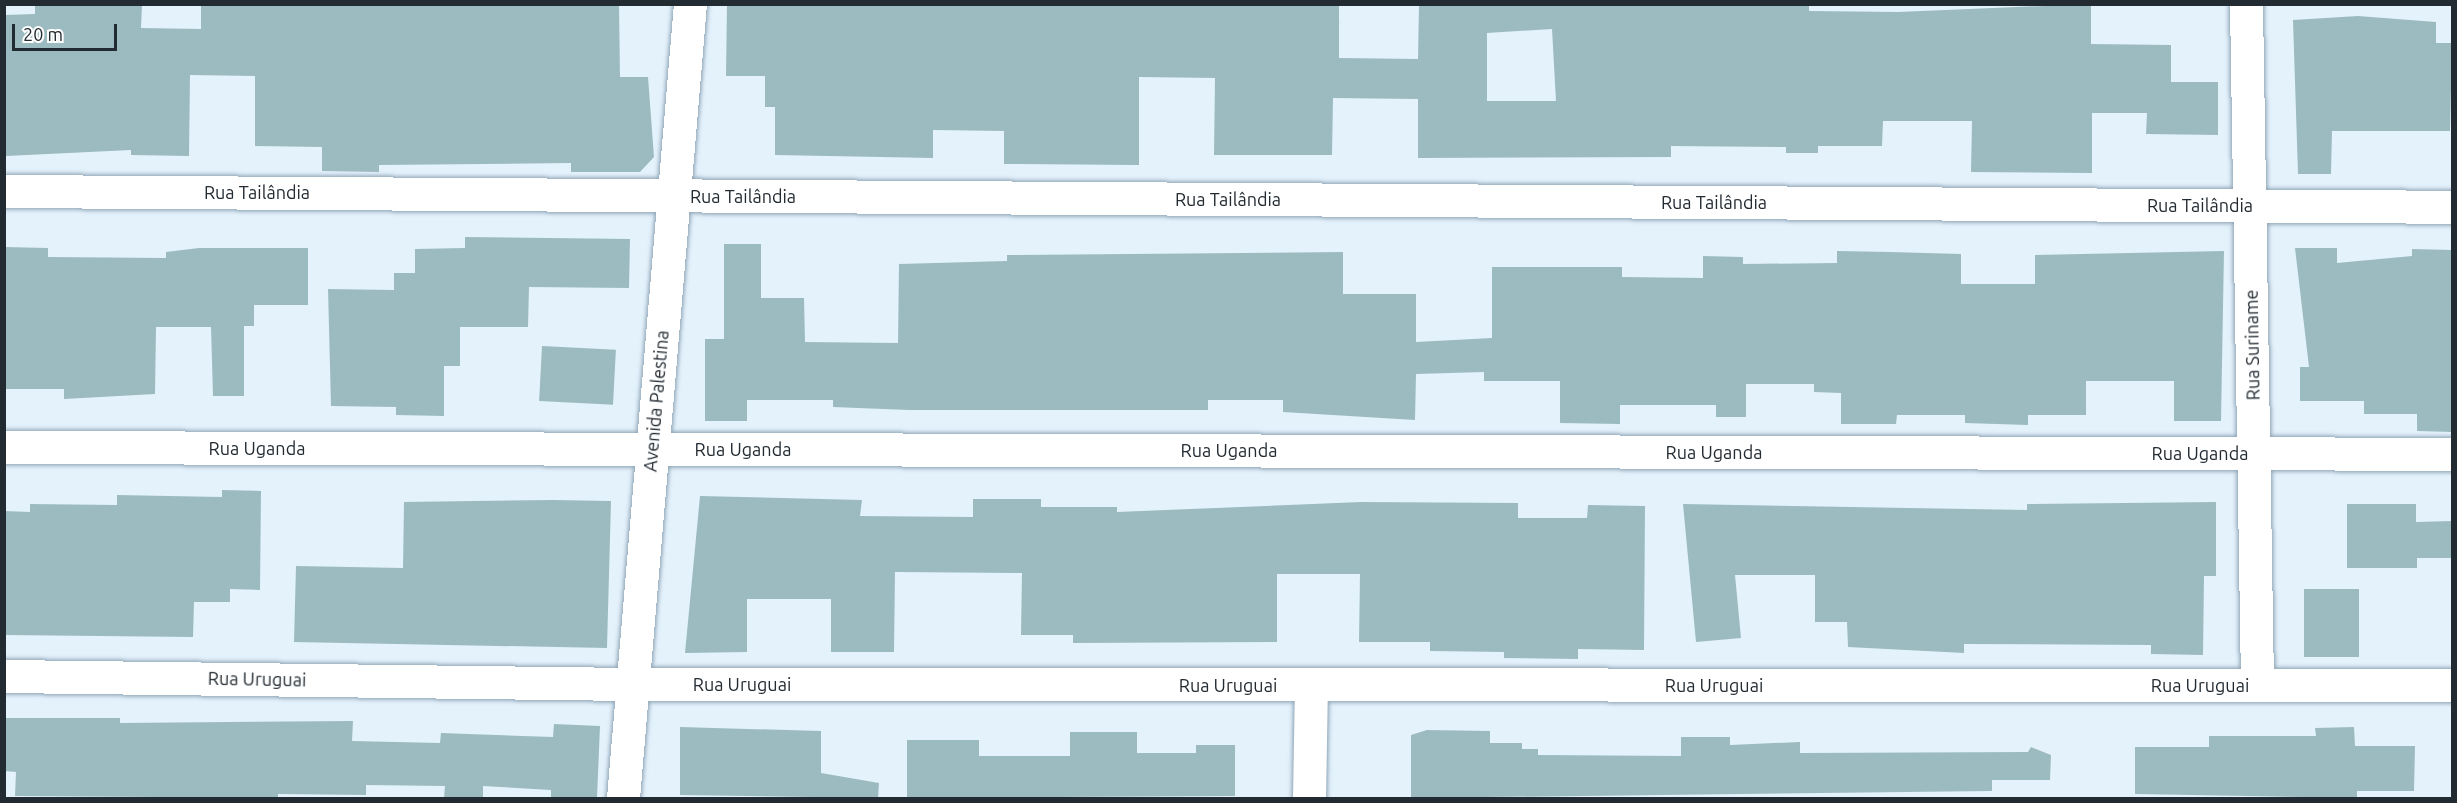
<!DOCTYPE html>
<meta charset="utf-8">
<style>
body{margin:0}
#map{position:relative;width:2457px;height:803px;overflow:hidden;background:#e4f2fc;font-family:Ubuntu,sans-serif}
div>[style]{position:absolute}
.building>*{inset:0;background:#9cbbc0;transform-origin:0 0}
.roads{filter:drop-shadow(0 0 2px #90a6b7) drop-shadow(0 0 2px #90a6b7)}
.street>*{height:33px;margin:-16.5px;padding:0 16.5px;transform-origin:16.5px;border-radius:16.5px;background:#fff}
.secondary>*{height:33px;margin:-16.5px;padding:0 16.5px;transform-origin:16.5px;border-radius:16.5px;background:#fff}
span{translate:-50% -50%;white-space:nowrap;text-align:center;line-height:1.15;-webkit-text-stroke:6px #fff;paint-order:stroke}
.street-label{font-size:18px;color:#232b32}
.frame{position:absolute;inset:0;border:6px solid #232b32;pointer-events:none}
.scale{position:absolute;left:12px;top:24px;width:105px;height:27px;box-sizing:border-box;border:3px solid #232b32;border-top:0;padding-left:8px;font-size:18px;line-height:21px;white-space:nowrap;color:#232b32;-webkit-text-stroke:4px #fff;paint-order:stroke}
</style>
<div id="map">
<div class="building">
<div style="clip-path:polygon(35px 4px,142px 4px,141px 28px,201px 29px,201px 4px,619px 4px,620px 77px,648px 77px,654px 157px,640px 172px,571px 172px,571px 163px,379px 165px,379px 172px,322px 171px,322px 147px,255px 146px,255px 76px,190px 75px,189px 156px,131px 155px,131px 150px,6px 156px,4px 15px,35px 14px)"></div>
<div style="clip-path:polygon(evenodd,727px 4px,1339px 4px,1339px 58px,1418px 59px,1419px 4px,1809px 4px,1809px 11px,1898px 12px,2091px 4px,2091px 44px,2171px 45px,2171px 82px,2218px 82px,2218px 135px,2146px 134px,2147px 113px,2092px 113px,2092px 173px,1971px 172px,1972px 121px,1883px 121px,1882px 146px,1818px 146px,1818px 153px,1786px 153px,1786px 147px,1671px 146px,1671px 157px,1418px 158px,1418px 99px,1333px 98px,1332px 155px,1214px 155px,1215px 78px,1139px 77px,1139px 165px,1004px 164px,1004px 131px,933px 130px,933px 158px,775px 155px,775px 107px,765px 107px,765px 76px,726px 76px,727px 4px,1552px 29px,1556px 101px,1487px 101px,1487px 33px,1552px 29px)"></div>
<div style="clip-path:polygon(2358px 16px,2436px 22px,2436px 43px,2452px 43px,2450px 131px,2332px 131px,2331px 174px,2298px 174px,2293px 20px)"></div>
<div style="clip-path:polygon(465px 237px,630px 239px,629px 288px,529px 287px,528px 327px,460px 327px,460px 366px,444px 366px,444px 416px,396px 415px,396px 407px,331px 406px,328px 289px,394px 290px,394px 273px,415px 273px,415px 249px,465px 248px)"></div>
<div style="clip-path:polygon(724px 244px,761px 244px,761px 298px,804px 298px,805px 342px,898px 343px,899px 264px,1007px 261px,1007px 255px,1343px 252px,1343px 294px,1416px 294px,1416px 342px,1492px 338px,1492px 267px,1622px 267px,1622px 277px,1703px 278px,1703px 256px,1743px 257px,1743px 264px,1837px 263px,1837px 251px,1890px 252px,1961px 254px,1961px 284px,2035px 284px,2035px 255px,2224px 251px,2221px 421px,2174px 421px,2174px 381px,2086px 381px,2086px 415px,2028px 415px,2028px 425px,1965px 423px,1965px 415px,1897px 415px,1896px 424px,1841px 424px,1841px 393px,1814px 392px,1814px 384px,1746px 384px,1746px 417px,1716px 417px,1716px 405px,1620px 405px,1620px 424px,1560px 423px,1560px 381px,1484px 381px,1484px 372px,1416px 374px,1415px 420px,1283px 412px,1283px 400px,1208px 400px,1208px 410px,909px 410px,833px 407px,833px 400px,747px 400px,747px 421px,705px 421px,705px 339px,724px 339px)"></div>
<div style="clip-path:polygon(4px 247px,48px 248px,48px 257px,166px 258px,166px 252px,199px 248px,308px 248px,308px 305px,254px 305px,254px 326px,244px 326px,244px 396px,213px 396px,211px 327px,156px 327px,155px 394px,64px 399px,64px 389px,4px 389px)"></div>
<div style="clip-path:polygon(2295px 248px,2337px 248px,2337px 263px,2412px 256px,2412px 249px,2452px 250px,2452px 432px,2417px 431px,2417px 414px,2364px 414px,2364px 401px,2300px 401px,2300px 367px,2309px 367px)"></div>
<div style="left:542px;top:346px;width:74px;height:55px;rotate:3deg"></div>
<div style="clip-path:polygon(222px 490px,261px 491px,260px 590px,230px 589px,230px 602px,194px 602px,193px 637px,4px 635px,4px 511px,30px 512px,30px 504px,117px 505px,117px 495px,222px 497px)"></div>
<div style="clip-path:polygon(700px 496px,862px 500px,860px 516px,973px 517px,973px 499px,1041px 499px,1041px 507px,1117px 507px,1117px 512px,1361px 502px,1518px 503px,1518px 518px,1587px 518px,1588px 505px,1645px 506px,1644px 650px,1578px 649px,1578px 659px,1504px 658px,1504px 652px,1430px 651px,1430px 642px,1359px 642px,1360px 574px,1277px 574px,1277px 642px,1073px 643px,1073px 635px,1021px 635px,1022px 573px,895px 572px,894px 652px,831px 652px,831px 599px,747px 599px,747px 652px,685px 653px)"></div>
<div style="clip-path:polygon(553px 500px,611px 501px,607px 648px,294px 642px,296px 566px,403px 568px,404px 502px)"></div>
<div style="clip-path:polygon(2216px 502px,2216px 576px,2204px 576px,2203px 655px,2151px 654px,2151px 645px,1964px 644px,1964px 653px,1848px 647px,1847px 622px,1815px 622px,1815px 575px,1735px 575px,1741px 638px,1696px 642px,1683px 504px,2027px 510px,2027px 504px)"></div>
<div style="clip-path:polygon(2347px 504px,2416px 504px,2416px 522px,2452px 521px,2452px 558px,2417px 558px,2417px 568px,2347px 568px)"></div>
<div style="left:2359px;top:589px;width:68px;height:55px;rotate:90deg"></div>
<div style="clip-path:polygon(4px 718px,120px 718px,120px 723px,353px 721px,352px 741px,440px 743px,441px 733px,553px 737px,554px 724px,600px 726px,597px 798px,551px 798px,551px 790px,483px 786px,483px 798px,444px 798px,445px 786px,366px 785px,366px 795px,278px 794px,278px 798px,15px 796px,16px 772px,4px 771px)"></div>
<div style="clip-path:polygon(680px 727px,821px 731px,821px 773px,879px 783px,878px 798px,680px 795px)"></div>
<div style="clip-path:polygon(2354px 727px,2355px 746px,2415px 746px,2414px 791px,2357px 791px,2357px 798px,2135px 794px,2135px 747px,2209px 747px,2209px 736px,2316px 736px,2315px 728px)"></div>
<div style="clip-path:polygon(1427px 730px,1490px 731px,1490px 743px,1522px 743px,1522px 749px,1538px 749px,1538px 755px,1681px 756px,1681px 737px,1730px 737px,1730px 745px,1800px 742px,1800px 753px,2028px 752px,2031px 747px,2051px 755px,2050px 780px,1992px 780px,1992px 791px,1411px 798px,1411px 735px)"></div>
<div style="clip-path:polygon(1070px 732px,1137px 732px,1137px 753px,1196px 753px,1196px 745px,1235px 745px,1235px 796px,907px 798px,907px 740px,979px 740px,979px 756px,1070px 756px)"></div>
</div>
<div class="roads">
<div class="street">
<div style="left:2246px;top:4px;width:681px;rotate:89.07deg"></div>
<div style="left:4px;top:191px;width:2448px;rotate:0.37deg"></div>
<div style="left:4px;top:447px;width:2448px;rotate:0.16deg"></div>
<div style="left:4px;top:676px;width:629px;rotate:0.73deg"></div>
<div style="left:633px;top:684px;width:1819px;rotate:0.03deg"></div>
<div style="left:1309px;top:798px;width:113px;rotate:-89deg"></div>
</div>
<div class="secondary">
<div style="left:623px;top:798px;width:797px;rotate:-85.18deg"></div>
</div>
</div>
<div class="street-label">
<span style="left:257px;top:192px">Rua Tailândia</span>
<span style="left:743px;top:196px">Rua Tailândia</span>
<span style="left:1228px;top:199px">Rua Tailândia</span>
<span style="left:1714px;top:202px">Rua Tailândia</span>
<span style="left:2200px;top:205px">Rua Tailândia</span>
<span style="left:2252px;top:345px;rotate:-91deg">Rua Suriname</span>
<span style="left:656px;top:401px;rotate:-85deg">Avenida Palestina</span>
<span style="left:257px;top:448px">Rua Uganda</span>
<span style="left:743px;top:449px">Rua Uganda</span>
<span style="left:1229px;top:450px">Rua Uganda</span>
<span style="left:1714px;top:452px">Rua Uganda</span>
<span style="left:2200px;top:453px">Rua Uganda</span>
<span style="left:257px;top:679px;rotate:1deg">Rua Uruguai</span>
<span style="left:742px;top:684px">Rua Uruguai</span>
<span style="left:1228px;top:685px">Rua Uruguai</span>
<span style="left:1714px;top:685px">Rua Uruguai</span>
<span style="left:2200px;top:685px">Rua Uruguai</span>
</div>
<div class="frame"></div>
<div class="scale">20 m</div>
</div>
